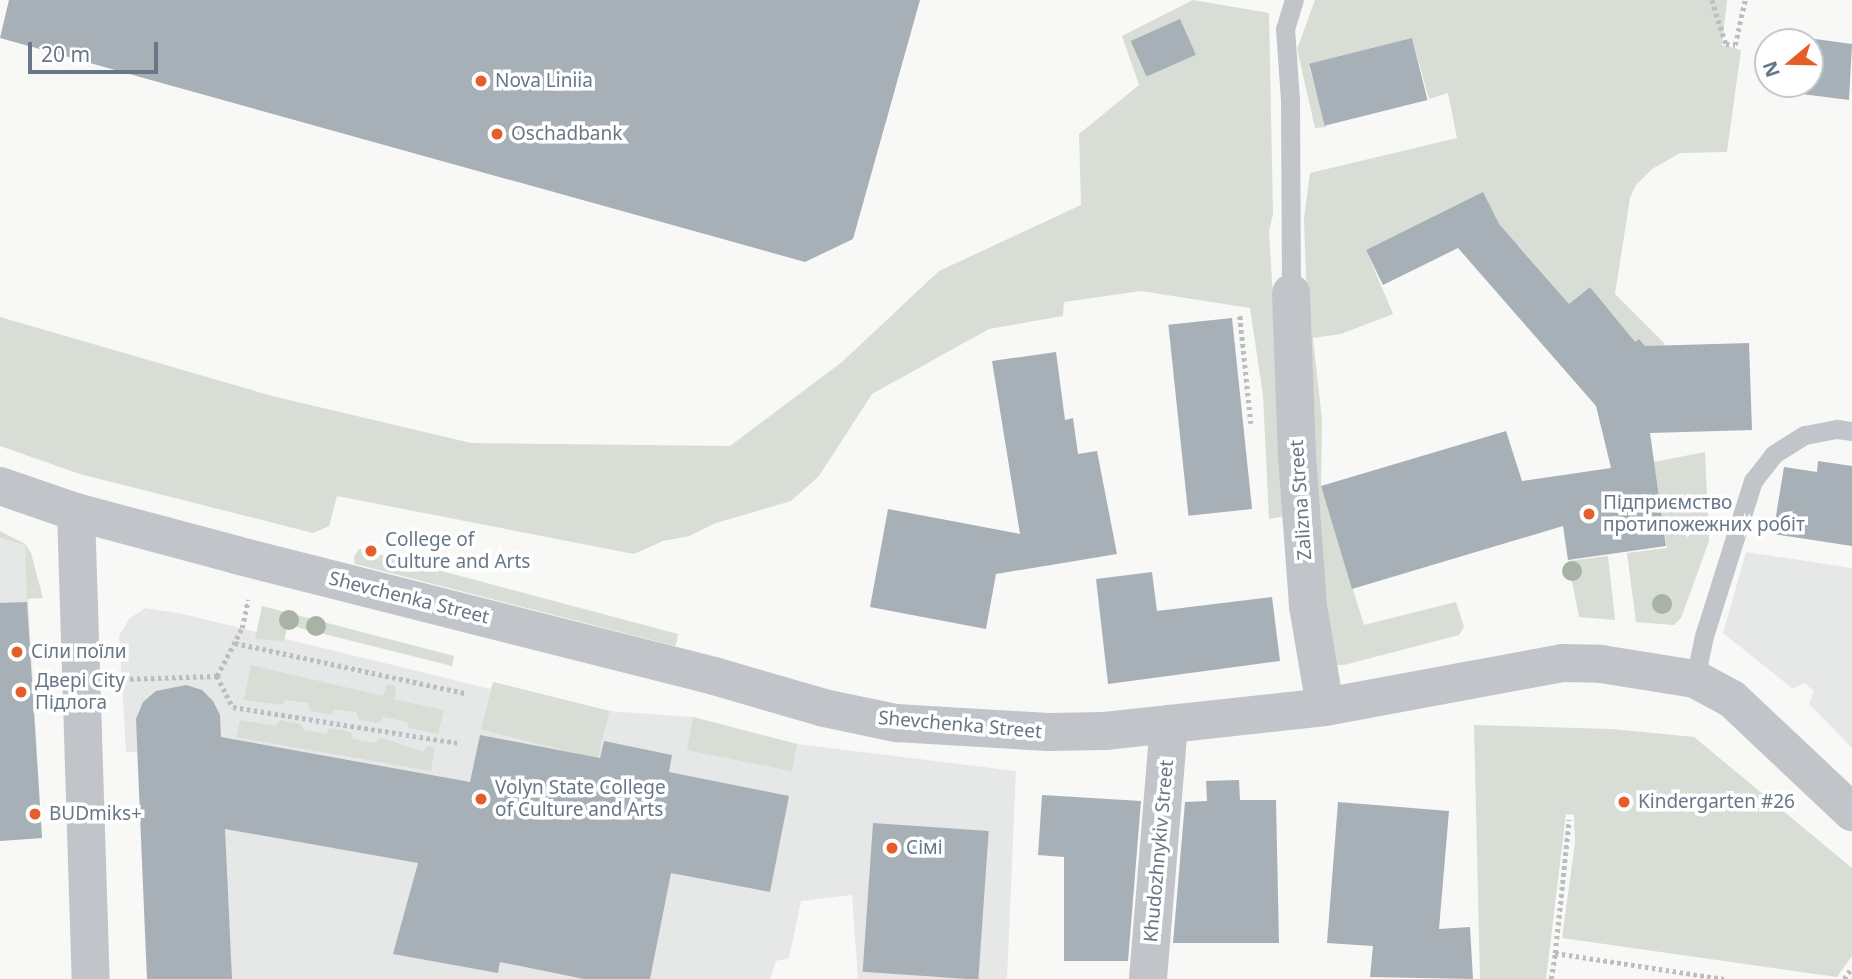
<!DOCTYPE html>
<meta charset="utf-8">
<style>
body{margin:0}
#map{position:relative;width:1852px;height:979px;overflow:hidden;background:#f8f8f6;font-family:"Noto Sans",sans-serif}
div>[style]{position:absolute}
.built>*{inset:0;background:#e6e7e7}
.green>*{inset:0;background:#d8ddd5;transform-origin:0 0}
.building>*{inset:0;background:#a8b0b7;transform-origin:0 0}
.path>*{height:4.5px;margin-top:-2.25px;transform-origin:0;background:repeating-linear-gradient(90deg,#bbbec1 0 3.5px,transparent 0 7px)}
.service>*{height:19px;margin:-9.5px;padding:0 9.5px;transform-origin:9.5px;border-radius:9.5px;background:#c1c5ca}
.minor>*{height:38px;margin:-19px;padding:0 19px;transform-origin:19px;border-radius:19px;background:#c1c5ca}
.trees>*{width:20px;height:20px;margin:-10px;border-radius:50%;background:#a8b2a5}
.dots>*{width:19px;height:19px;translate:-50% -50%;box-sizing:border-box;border:4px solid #fff;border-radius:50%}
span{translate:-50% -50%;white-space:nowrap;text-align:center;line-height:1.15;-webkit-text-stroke:7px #fff;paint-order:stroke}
.poi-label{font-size:19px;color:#677787}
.left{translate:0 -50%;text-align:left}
.street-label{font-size:19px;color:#677787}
.north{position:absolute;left:1754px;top:28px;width:70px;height:70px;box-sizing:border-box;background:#fff;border:2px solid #c2c9cf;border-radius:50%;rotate:251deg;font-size:19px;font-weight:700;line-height:28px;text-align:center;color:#677787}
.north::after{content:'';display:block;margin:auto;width:24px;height:32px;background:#e55d29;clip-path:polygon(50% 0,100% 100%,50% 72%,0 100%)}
.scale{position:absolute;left:28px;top:42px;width:130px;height:32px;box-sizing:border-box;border:4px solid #677787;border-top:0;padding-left:9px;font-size:21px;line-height:24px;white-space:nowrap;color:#677787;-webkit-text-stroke:5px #fff;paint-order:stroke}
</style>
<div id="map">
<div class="built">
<div style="clip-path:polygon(0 538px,25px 545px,42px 838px,0 841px)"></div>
<div style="clip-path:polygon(1746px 552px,1852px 568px,1852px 748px,1809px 704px,1814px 691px,1804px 683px,1793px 689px,1723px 633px)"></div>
<div style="clip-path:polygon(145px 608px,183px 614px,491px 689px,493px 682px,609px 711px,693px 717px,797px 744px,1016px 771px,1007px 979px,858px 979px,852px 895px,801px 901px,789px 958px,776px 961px,770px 979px,147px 979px,137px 752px,126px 752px,119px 636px,129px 619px)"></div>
</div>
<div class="green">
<div style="clip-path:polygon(1193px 0,1269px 13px,1273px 215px,1269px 230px,1286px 516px,1269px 519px,1263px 395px,1250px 308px,1141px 291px,1064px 302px,1063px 316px,989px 329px,872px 394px,819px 476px,791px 501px,716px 523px,689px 536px,663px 541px,634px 554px,337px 496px,329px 526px,313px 533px,80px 474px,0 446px,0 317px,272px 396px,471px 443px,730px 446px,842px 362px,939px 271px,1081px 205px,1079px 134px,1139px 85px,1122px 36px)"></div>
<div style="clip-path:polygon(1315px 0,1727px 0,1722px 45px,1741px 50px,1727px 152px,1680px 153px,1652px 169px,1636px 185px,1630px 198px,1615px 294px,1665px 344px,1653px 356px,1639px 339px,1632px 345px,1591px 311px,1601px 301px,1590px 287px,1569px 304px,1518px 245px,1482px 276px,1483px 193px,1366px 250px,1393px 314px,1341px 334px,1313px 338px,1322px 420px,1321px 486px,1364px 625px,1456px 602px,1464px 627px,1459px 635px,1344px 665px,1333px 665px,1329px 661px,1310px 388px,1304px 219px,1310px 173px,1457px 138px,1448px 93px,1429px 99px,1412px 38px,1309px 66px,1326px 127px,1315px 128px,1297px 49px)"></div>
<div style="clip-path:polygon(1705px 452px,1709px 541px,1681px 618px,1674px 625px,1636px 622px,1627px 553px,1667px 548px,1654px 462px)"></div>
<div style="clip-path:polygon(0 531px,25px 544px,31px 553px,43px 598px,27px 599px,25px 545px,0 538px)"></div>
<div style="clip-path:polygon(359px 549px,678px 634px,677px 641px,675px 646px,355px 564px,354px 557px)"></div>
<div style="clip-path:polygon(1608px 556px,1615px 620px,1579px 617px,1568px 561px)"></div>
<div style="clip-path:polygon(262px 606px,454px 656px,452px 666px,288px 625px,284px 641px,255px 639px)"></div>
<div style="clip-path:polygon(251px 665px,383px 696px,387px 684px,396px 686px,395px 700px,444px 710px,438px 734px,409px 728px,407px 722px,384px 717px,379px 723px,359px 720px,356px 712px,334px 709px,331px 715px,311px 711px,308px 703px,286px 700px,282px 705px,244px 700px)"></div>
<div style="left:493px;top:682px;width:120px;height:49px;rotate:14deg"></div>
<div style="clip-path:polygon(693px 717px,797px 744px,792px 771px,687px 750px)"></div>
<div style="clip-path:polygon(240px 720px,275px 726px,280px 720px,300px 724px,304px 730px,326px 734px,329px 728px,351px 732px,353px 739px,375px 743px,380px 737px,423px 752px,427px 746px,435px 748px,431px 771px,236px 737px)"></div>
<div style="clip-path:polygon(1474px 725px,1612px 729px,1694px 737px,1852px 868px,1852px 956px,1837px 977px,1562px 938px,1575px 843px,1574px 815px,1566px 814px,1546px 979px,1480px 979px)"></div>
</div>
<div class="building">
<div style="clip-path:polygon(9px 0,920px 0,853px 239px,805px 262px,0 38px)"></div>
<div style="left:1180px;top:19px;width:39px;height:54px;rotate:66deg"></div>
<div style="clip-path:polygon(1793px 36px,1852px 44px,1849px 100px,1786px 92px,1787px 84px,1810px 84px,1810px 42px,1792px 42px)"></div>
<div style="left:1412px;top:38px;width:64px;height:106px;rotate:76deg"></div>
<div style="clip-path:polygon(1483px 192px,1499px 224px,1569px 304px,1590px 287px,1635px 342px,1639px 339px,1645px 346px,1749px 343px,1752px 430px,1650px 433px,1666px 546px,1568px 560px,1563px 526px,1352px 589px,1321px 486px,1506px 431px,1522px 481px,1611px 468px,1596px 406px,1458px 248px,1383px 285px,1366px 250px)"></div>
<div style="left:1232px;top:318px;width:192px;height:64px;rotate:84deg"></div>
<div style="clip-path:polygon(1056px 352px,1065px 420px,1073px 418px,1078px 454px,1097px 451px,1117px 554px,996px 574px,986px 629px,870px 607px,888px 509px,1020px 534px,992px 361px)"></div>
<div style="clip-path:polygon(1818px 461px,1852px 466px,1852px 546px,1773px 534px,1784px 467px,1817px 472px)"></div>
<div style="clip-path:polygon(1152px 572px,1157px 611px,1272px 597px,1280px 661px,1108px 684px,1096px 579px)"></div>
<div style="clip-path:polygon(27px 602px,42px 838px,0 841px,0 603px)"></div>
<div style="clip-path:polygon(186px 685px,202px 690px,213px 701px,220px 715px,221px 737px,470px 782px,480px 735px,600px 758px,604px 741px,672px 755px,669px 772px,789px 796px,770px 892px,671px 873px,650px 979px,584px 979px,500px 962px,498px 973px,393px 954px,418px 863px,225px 829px,232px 979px,147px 979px,136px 719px,143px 702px,156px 691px)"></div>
<div style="clip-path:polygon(1239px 780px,1240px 800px,1276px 800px,1279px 943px,1173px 943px,1185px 802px,1207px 801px,1206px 781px)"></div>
<div style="clip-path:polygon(1042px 795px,1141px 801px,1128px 961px,1064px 961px,1064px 857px,1038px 855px)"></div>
<div style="clip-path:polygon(1338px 802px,1449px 811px,1439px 929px,1470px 927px,1473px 979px,1370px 977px,1373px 946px,1327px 943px)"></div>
<div style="left:873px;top:823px;width:116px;height:149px;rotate:4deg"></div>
</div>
<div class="path">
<div style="left:1712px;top:0;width:46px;rotate:72.3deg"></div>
<div style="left:1726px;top:44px;width:9px;rotate:6deg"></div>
<div style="left:1735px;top:45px;width:46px;rotate:-77.5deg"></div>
<div style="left:1240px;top:316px;width:108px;rotate:84.1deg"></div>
<div style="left:235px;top:643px;width:235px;rotate:12.3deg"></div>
<div style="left:217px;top:676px;width:35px;rotate:63deg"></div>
<div style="left:233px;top:707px;width:227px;rotate:9.1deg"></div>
<div style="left:123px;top:679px;width:94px;rotate:-1.8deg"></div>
<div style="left:217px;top:676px;width:54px;rotate:-62.5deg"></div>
<div style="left:242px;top:628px;width:29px;rotate:-78deg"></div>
<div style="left:1555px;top:953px;width:134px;rotate:-84deg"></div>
<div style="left:1551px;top:979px;width:26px;rotate:-81deg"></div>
<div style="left:1555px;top:953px;width:171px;rotate:8.7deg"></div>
<div style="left:1844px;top:979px;width:14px;rotate:-56deg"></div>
</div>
<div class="service">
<div style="left:1291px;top:293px;width:193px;rotate:-90.3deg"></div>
<div style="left:1290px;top:100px;width:71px;rotate:-94deg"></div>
<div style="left:1285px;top:29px;width:30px;rotate:-73deg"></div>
<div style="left:1695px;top:679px;width:44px;rotate:-78.2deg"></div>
<div style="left:1704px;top:636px;width:163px;rotate:-72.5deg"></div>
<div style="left:1753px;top:481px;width:34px;rotate:-52deg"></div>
<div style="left:1774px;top:454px;width:36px;rotate:-32deg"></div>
<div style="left:1805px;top:435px;width:33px;rotate:-11deg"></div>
<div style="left:1837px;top:429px;width:15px;rotate:8deg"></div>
</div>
<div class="minor">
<div style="left:1291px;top:293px;width:163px;rotate:87.9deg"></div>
<div style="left:1297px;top:456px;width:150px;rotate:85.8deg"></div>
<div style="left:1308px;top:606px;width:102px;rotate:80.4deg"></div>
<div style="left:0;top:486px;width:80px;rotate:18.9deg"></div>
<div style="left:76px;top:512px;width:166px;rotate:15deg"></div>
<div style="left:236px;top:555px;width:493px;rotate:14.2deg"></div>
<div style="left:714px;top:676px;width:115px;rotate:16.2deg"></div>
<div style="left:824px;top:708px;width:74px;rotate:11.8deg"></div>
<div style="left:896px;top:723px;width:152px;rotate:3.4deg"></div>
<div style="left:1048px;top:732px;width:57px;rotate:-1deg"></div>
<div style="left:1105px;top:731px;width:221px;rotate:-6.2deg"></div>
<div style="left:1325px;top:707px;width:241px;rotate:-10.5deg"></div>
<div style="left:1562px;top:663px;width:39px;rotate:1deg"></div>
<div style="left:1601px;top:664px;width:95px;rotate:9.1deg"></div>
<div style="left:1695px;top:679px;width:42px;rotate:28.4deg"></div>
<div style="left:1732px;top:699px;width:165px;rotate:43.3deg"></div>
<div style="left:76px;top:512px;width:467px;rotate:88.2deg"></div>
<div style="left:1148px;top:979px;width:256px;rotate:-85.3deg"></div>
</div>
<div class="trees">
<div style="left:1572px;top:571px"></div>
<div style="left:1662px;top:604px"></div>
<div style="left:289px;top:620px"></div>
<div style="left:316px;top:626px"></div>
</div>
<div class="dots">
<div style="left:481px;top:81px;background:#e55d29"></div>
<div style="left:497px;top:134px;background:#e55d29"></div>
<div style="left:1589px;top:514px;background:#e55d29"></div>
<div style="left:371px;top:551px;background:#e55d29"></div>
<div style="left:17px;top:652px;background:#e55d29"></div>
<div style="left:21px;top:692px;background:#e55d29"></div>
<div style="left:481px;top:799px;background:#e55d29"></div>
<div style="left:1624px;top:802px;background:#e55d29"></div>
<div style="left:35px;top:814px;background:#e55d29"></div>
<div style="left:892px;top:848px;background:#e55d29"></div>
</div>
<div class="poi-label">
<span class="left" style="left:495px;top:81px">Nova Liniia</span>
<span class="left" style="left:511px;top:134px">Oschadbank</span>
<span class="left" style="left:1603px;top:514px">Підприємство<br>протипожежних робіт</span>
<span class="left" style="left:385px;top:551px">College of<br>Culture and Arts</span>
<span class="left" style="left:31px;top:652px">Сіли поїли</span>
<span class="left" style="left:35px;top:692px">Двері City<br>Підлога</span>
<span class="left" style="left:495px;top:799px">Volyn State College<br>of Culture and Arts</span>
<span class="left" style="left:1638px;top:802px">Kindergarten #26</span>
<span class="left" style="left:49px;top:814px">BUDmiks+</span>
<span class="left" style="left:906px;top:848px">Сімі</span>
</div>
<div class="street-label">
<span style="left:1301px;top:500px;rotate:-94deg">Zalizna Street</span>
<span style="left:409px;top:598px;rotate:14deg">Shevchenka Street</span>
<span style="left:960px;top:725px;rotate:5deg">Shevchenka Street</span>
<span style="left:1159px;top:851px;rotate:-85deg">Khudozhnykiv Street</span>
</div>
<div class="north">N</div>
<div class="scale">20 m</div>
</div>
